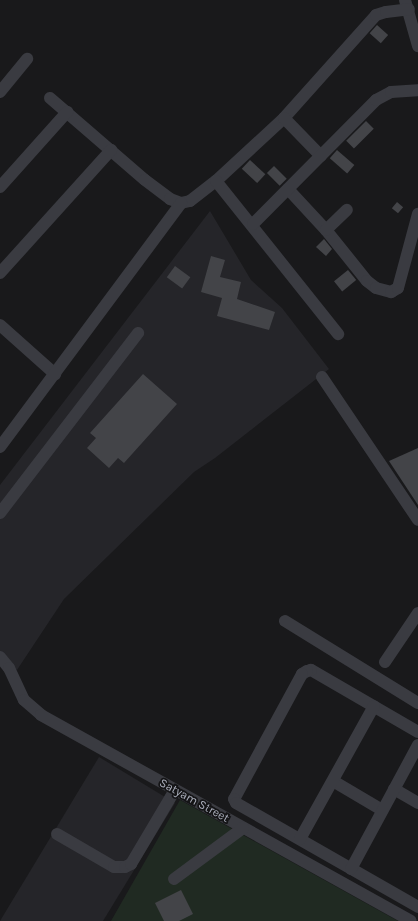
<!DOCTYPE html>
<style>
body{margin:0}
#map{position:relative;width:418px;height:921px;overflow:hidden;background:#19191b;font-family:Karla,sans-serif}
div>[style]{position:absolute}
.built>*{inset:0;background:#252529}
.green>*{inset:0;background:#202a22}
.building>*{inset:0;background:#434448;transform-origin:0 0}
.minor>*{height:12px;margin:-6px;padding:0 6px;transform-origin:6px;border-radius:6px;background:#3a3b41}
span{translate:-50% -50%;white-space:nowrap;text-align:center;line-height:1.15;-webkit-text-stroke:3.5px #141416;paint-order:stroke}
.street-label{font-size:12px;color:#abafbc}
</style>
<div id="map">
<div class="built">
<div style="clip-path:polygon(210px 211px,251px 280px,282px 308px,329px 369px,215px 458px,194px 472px,64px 599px,17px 670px,0 651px,0 485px)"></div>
<div style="clip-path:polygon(99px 757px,175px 803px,103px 921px,0 921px)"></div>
</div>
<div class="green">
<div style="clip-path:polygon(180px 800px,398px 921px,111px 921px)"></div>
</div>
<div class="building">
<div style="left:377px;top:25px;width:15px;height:11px;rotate:42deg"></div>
<div style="left:366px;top:121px;width:11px;height:28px;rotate:45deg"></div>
<div style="left:337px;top:150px;width:23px;height:11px;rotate:41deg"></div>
<div style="left:250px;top:160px;width:21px;height:12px;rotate:43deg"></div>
<div style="left:274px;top:166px;width:18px;height:10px;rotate:45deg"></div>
<div style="left:397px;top:202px;width:8px;height:8px;rotate:40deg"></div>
<div style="clip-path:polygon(324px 239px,332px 249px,326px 256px,316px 247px)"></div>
<div style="clip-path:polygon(211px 256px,225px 260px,220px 277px,241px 282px,237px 299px,275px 312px,269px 330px,217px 316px,222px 298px,201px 292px)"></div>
<div style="left:175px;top:266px;width:19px;height:14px;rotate:36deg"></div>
<div style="left:348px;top:270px;width:13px;height:18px;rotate:51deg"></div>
<div style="clip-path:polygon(143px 374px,177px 404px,124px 463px,118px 458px,109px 468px,87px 448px,96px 438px,90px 433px)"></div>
<div style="clip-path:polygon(418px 448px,418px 505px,389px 461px)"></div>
<div style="clip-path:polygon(181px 890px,193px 914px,179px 921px,164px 921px,155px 903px)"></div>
</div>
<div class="minor">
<div style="left:405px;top:0;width:48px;rotate:74.2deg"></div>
<div style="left:0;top:92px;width:43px;rotate:-50.7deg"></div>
<div style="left:50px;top:98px;width:125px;rotate:40.8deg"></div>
<div style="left:145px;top:180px;width:31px;rotate:37deg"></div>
<div style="left:170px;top:199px;width:12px;rotate:20deg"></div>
<div style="left:181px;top:203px;width:9px;rotate:-13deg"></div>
<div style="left:190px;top:201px;width:33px;rotate:-38deg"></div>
<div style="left:216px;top:181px;width:93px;rotate:-42.8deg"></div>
<div style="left:284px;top:118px;width:138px;rotate:-48.2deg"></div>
<div style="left:376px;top:15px;width:10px;rotate:-17deg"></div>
<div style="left:386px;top:12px;width:23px;rotate:-7deg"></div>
<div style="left:284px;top:118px;width:53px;rotate:45.8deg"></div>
<div style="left:216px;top:181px;width:196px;rotate:51.4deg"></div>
<div style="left:0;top:187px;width:101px;rotate:-48.2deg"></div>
<div style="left:288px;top:189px;width:56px;rotate:47.2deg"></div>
<div style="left:326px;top:230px;width:65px;rotate:51.2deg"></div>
<div style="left:367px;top:281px;width:11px;rotate:38deg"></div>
<div style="left:376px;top:288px;width:16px;rotate:15deg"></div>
<div style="left:391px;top:292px;width:8px;rotate:-30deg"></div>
<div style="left:398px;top:288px;width:77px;rotate:-74.9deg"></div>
<div style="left:253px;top:224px;width:175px;rotate:-45.2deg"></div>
<div style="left:376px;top:100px;width:17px;rotate:-28deg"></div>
<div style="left:391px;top:92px;width:27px;rotate:-4deg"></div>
<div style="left:326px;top:230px;width:29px;rotate:-44deg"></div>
<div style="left:0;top:273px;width:166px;rotate:-47.9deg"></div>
<div style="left:0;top:325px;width:74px;rotate:41.7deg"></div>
<div style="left:322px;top:377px;width:172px;rotate:56.1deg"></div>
<div style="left:0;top:447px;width:304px;rotate:-53.4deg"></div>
<div style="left:0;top:513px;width:227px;rotate:-52.5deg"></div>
<div style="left:285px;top:621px;width:156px;rotate:31.7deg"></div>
<div style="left:0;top:657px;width:14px;rotate:51deg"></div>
<div style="left:9px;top:668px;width:35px;rotate:65deg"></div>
<div style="left:24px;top:700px;width:23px;rotate:41deg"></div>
<div style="left:41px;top:715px;width:423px;rotate:29.1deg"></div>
<div style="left:385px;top:662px;width:59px;rotate:-56deg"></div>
<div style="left:418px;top:732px;width:124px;rotate:-149.9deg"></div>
<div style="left:311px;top:670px;width:4px;rotate:166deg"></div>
<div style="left:307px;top:671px;width:6px;rotate:149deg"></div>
<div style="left:302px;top:674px;width:142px;rotate:118.5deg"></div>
<div style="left:234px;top:799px;width:4px;rotate:63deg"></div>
<div style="left:236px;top:803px;width:210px;rotate:29.7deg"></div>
<div style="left:333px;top:781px;width:57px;rotate:30.6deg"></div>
<div style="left:394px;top:789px;width:28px;rotate:30deg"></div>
<div style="left:57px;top:834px;width:66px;rotate:30.1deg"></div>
<div style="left:114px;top:867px;width:11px"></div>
<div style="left:125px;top:867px;width:7px;rotate:-27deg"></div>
<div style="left:131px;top:864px;width:86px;rotate:-59.3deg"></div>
<div style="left:300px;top:839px;width:152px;rotate:-60.9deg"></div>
<div style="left:351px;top:869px;width:141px;rotate:-61.6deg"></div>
<div style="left:174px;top:879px;width:86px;rotate:-36.5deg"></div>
</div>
<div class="street-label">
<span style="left:194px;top:801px;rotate:29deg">Satyam Street</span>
</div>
</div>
